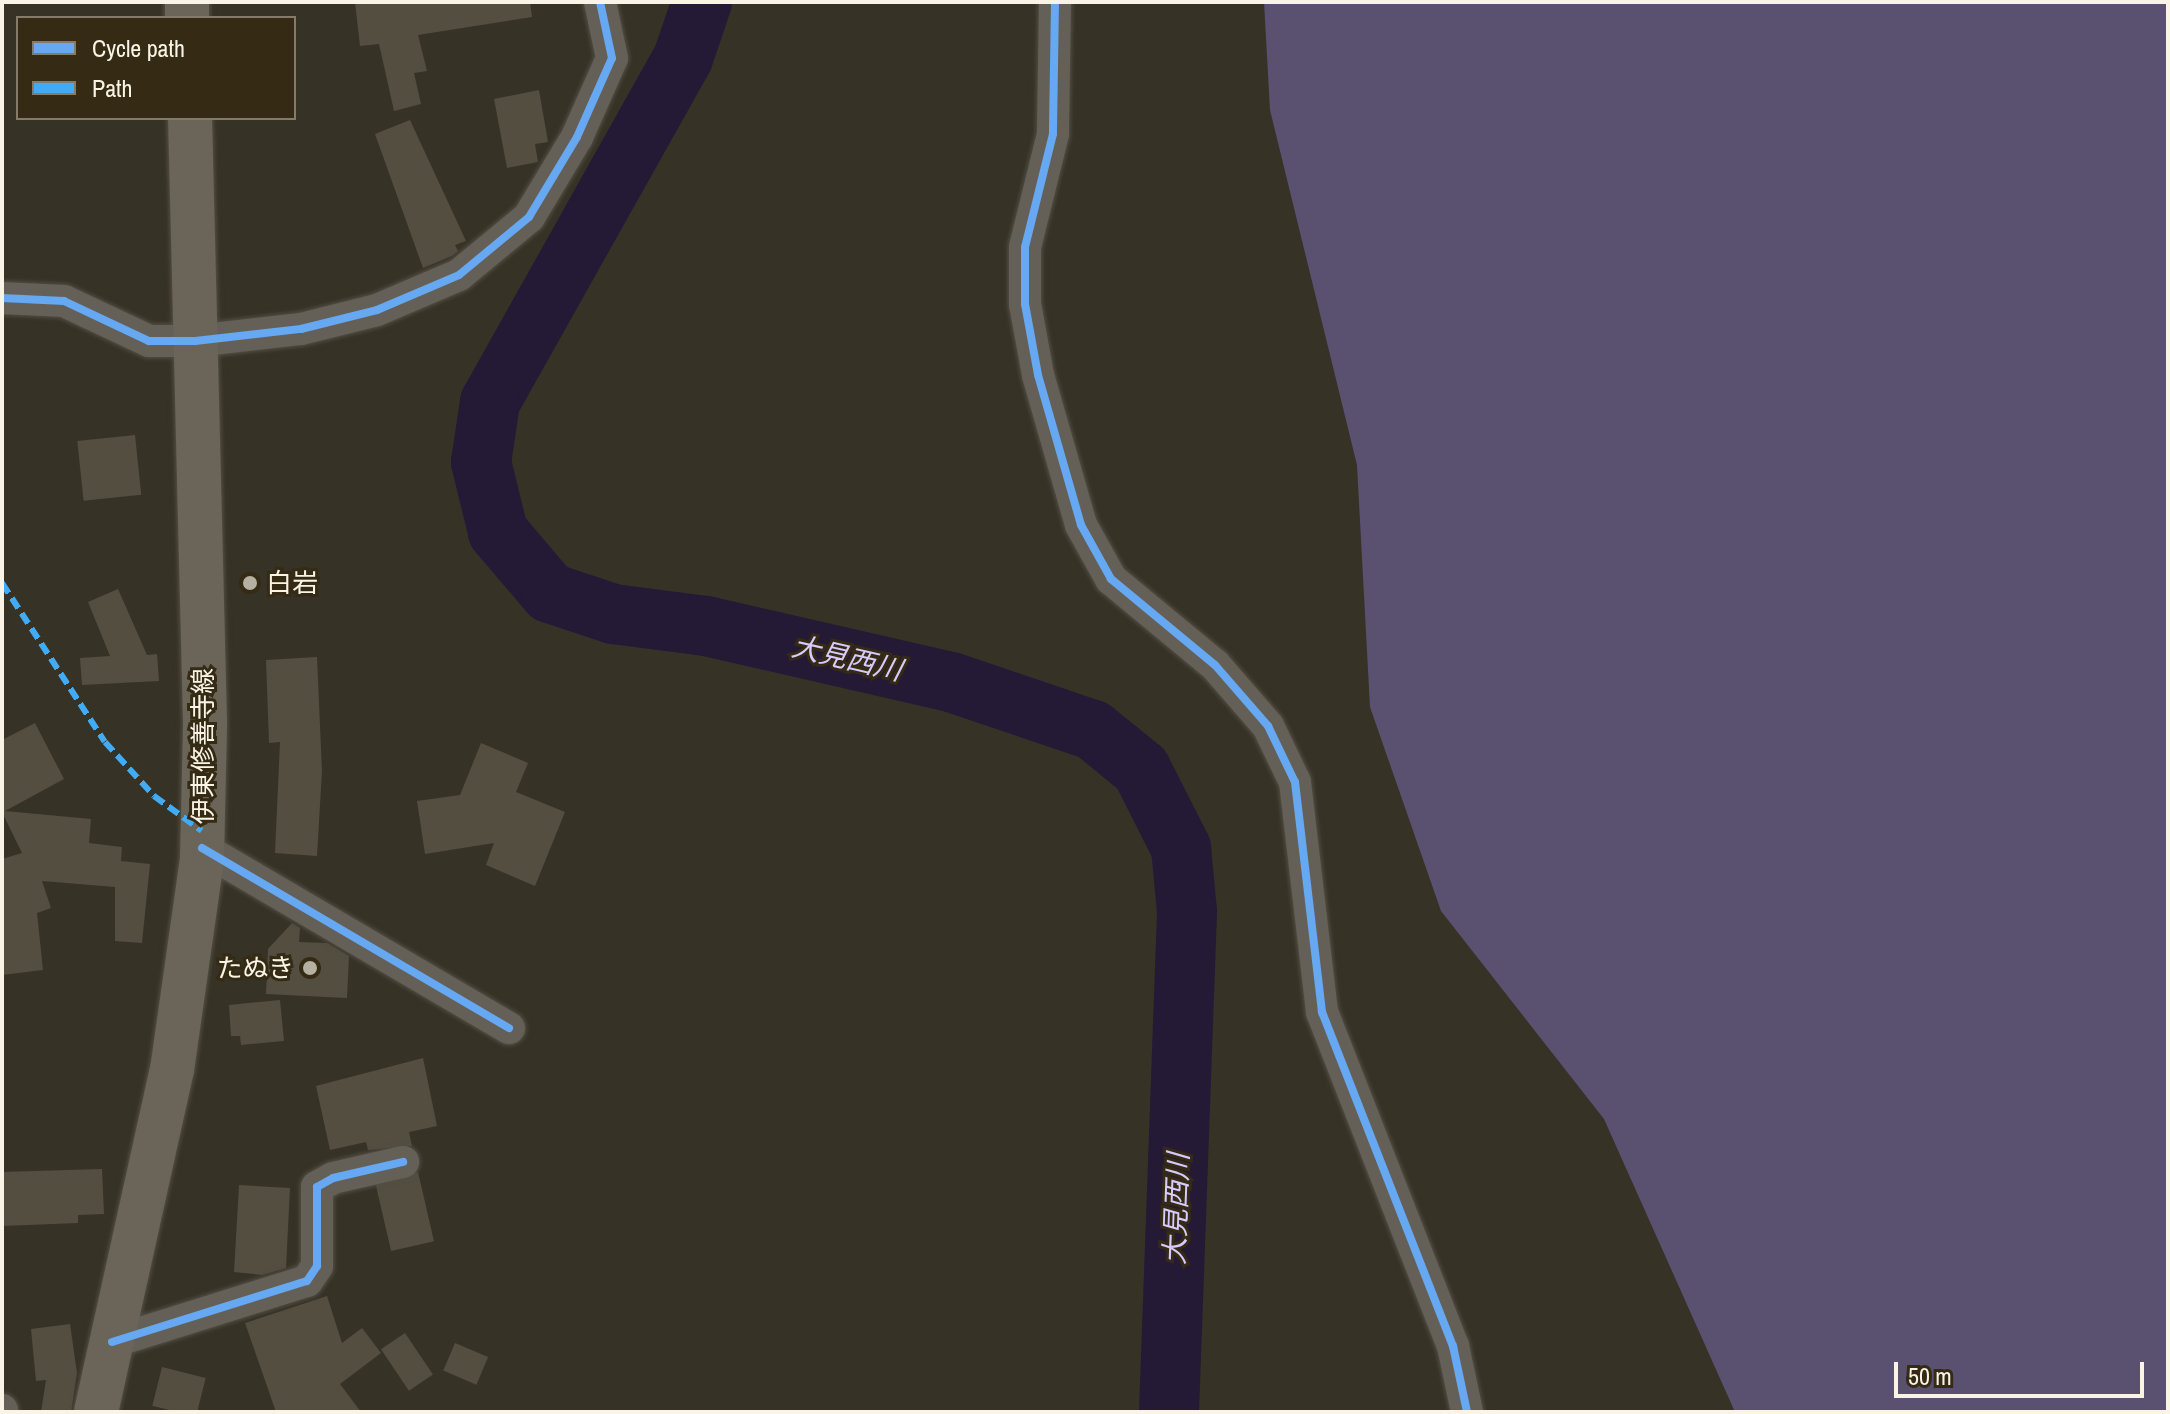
<!DOCTYPE html>
<meta charset="utf-8">
<style>
body{margin:0}
#map{position:relative;width:2170px;height:1414px;overflow:hidden;background:#373226;font-family:"Archivo Narrow","Noto Sans JP",sans-serif}
div>[style]{position:absolute}
.green>*{inset:0;background:#5a5170}
.river>*{height:60px;margin:-30px;padding:0 30px;transform-origin:30px;border-radius:30px;background:#241a36}
.building>*{inset:0;background:#534e40;transform-origin:0 0}
.roads{filter:drop-shadow(0 0 2px #524e43) drop-shadow(0 0 2px #524e43)}
.minor>*{height:32px;margin:-16px;padding:0 16px;transform-origin:16px;border-radius:16px;background:#646057}
.primary>*{height:44px;margin:-22px;padding:0 22px;transform-origin:22px;border-radius:22px;background:#6a6558}
.quiet>*{height:6px;margin-top:-3px;transform-origin:0;background:repeating-linear-gradient(90deg,#42abf6 0 12px,transparent 0 18px)}
.cycleway>*{height:8px;margin:-4px;padding:0 4px;transform-origin:4px;border-radius:4px;background:#66a8f1}
.dots>*{width:22px;height:22px;translate:-50% -50%;box-sizing:border-box;border:4px solid #352b14;border-radius:50%}
span{translate:-50% -50%;white-space:nowrap;text-align:center;line-height:1.15;-webkit-text-stroke:6px #352b14;paint-order:stroke}
.poi-label{font-size:26px;color:#faf4e6}
.left{translate:0 -50%;text-align:left}
.right{translate:-100% -50%;text-align:right}
.street-label{font-size:26px;color:#faf4e6}
.water-label{font-size:28px;color:#d7cafe;font-style:italic}
.frame{position:absolute;inset:0;border:4px solid #faf4e6;pointer-events:none}
.legend{position:absolute;left:16px;top:16px;width:280px;height:104px;box-sizing:border-box;background:#352b14;border:2px solid #847b68;margin:0;padding:10px 14px;list-style:none;font-size:24px;color:#faf4e6}
.legend li{display:flex;align-items:center;gap:16px;height:40px}
.legend b{width:40px;border:2px solid #847b68}
.scale{position:absolute;left:1894px;top:1362px;width:250px;height:36px;box-sizing:border-box;border:4px solid #faf4e6;border-top:0;padding-left:10px;font-size:24px;line-height:28px;white-space:nowrap;color:#faf4e6;-webkit-text-stroke:6px #352b14;paint-order:stroke}
</style>
<div id="map">
<div class="green">
<div style="clip-path:polygon(1264px 2px,2168px 2px,2168px 1412px,1735px 1412px,1604px 1119px,1441px 911px,1370px 707px,1357px 465px,1270px 110px)"></div>
</div>
<div class="river">
<div style="left:702px;top:2px;width:59px;rotate:108.7deg"></div>
<div style="left:683px;top:58px;width:394px;rotate:119.3deg"></div>
<div style="left:490px;top:402px;width:61px;rotate:98.5deg"></div>
<div style="left:481px;top:462px;width:72px;rotate:76.3deg"></div>
<div style="left:498px;top:532px;width:80px;rotate:49.6deg"></div>
<div style="left:550px;top:593px;width:66px;rotate:18.4deg"></div>
<div style="left:613px;top:614px;width:94px;rotate:7.4deg"></div>
<div style="left:706px;top:626px;width:251px;rotate:12.9deg"></div>
<div style="left:951px;top:682px;width:150px;rotate:18.7deg"></div>
<div style="left:1093px;top:730px;width:62px;rotate:39.1deg"></div>
<div style="left:1141px;top:769px;width:89px;rotate:63.1deg"></div>
<div style="left:1181px;top:848px;width:64px;rotate:84.6deg"></div>
<div style="left:1187px;top:912px;width:500px;rotate:92.06deg"></div>
</div>
<div class="building">
<div style="clip-path:polygon(355px 2px,530px 2px,532px 17px,418px 35px,427px 71px,414px 73px,421px 104px,394px 111px,379px 44px,360px 46px)"></div>
<div style="clip-path:polygon(539px 90px,548px 142px,535px 144px,538px 162px,507px 168px,494px 99px)"></div>
<div style="clip-path:polygon(410px 120px,466px 241px,455px 245px,458px 251px,452px 256px,423px 268px,375px 134px)"></div>
<div style="left:135px;top:435px;width:60px;height:58px;rotate:84deg"></div>
<div style="clip-path:polygon(118px 589px,147px 655px,157px 654px,159px 681px,82px 685px,80px 658px,110px 656px,88px 602px)"></div>
<div style="clip-path:polygon(317px 657px,322px 771px,317px 856px,275px 853px,280px 742px,269px 743px,266px 660px)"></div>
<div style="clip-path:polygon(35px 723px,64px 779px,5px 811px,91px 819px,89px 843px,122px 847px,121px 861px,150px 864px,142px 943px,115px 941px,115px 887px,42px 881px,51px 908px,37px 913px,43px 970px,2px 975px,2px 859px,22px 853px,2px 812px,2px 740px)"></div>
<div style="clip-path:polygon(481px 743px,528px 763px,516px 792px,565px 812px,535px 886px,486px 865px,494px 843px,425px 854px,417px 801px,460px 795px)"></div>
<div style="clip-path:polygon(292px 923px,300px 928px,299px 942px,327px 943px,349px 956px,347px 998px,266px 994px,268px 949px)"></div>
<div style="clip-path:polygon(280px 1000px,284px 1041px,241px 1045px,240px 1036px,231px 1036px,229px 1005px)"></div>
<div style="clip-path:polygon(423px 1058px,437px 1126px,409px 1132px,412px 1146px,368px 1150px,366px 1142px,330px 1150px,316px 1086px)"></div>
<div style="clip-path:polygon(102px 1169px,104px 1214px,78px 1215px,78px 1223px,2px 1226px,2px 1172px)"></div>
<div style="left:418px;top:1172px;width:71px;height:44px;rotate:77deg"></div>
<div style="clip-path:polygon(239px 1185px,290px 1188px,286px 1268px,262px 1275px,234px 1272px)"></div>
<div style="clip-path:polygon(327px 1296px,342px 1343px,362px 1328px,381px 1353px,340px 1384px,361px 1412px,276px 1412px,245px 1323px)"></div>
<div style="clip-path:polygon(70px 1324px,77px 1373px,71px 1412px,41px 1412px,46px 1380px,36px 1381px,31px 1329px)"></div>
<div style="left:405px;top:1333px;width:50px;height:29px;rotate:56deg"></div>
<div style="left:455px;top:1343px;width:36px;height:30px;rotate:23deg"></div>
<div style="left:162px;top:1367px;width:45px;height:40px;rotate:14deg"></div>
</div>
<div class="roads">
<div class="minor">
<div style="left:1055px;top:2px;width:132px;rotate:90.9deg"></div>
<div style="left:1053px;top:134px;width:116px;rotate:103.9deg"></div>
<div style="left:1025px;top:247px;width:57px;rotate:90deg"></div>
<div style="left:1025px;top:304px;width:72px;rotate:79.6deg"></div>
<div style="left:1038px;top:375px;width:156px;rotate:74deg"></div>
<div style="left:1081px;top:525px;width:62px;rotate:60.9deg"></div>
<div style="left:1111px;top:579px;width:135px;rotate:39.6deg"></div>
<div style="left:1215px;top:665px;width:81px;rotate:49deg"></div>
<div style="left:1268px;top:726px;width:62px;rotate:64.3deg"></div>
<div style="left:1295px;top:782px;width:232px;rotate:83.3deg"></div>
<div style="left:1322px;top:1012px;width:359px;rotate:68.6deg"></div>
<div style="left:1453px;top:1346px;width:67px;rotate:78deg"></div>
<div style="left:2px;top:298px;width:62px;rotate:2.8deg"></div>
<div style="left:64px;top:301px;width:94px;rotate:25.2deg"></div>
<div style="left:149px;top:341px;width:46px"></div>
<div style="left:195px;top:341px;width:107px;rotate:-6.5deg"></div>
<div style="left:301px;top:329px;width:78px;rotate:-14deg"></div>
<div style="left:377px;top:310px;width:89px;rotate:-23.1deg"></div>
<div style="left:459px;top:275px;width:91px;rotate:-39.6deg"></div>
<div style="left:529px;top:217px;width:93px;rotate:-59deg"></div>
<div style="left:577px;top:137px;width:86px;rotate:-66.1deg"></div>
<div style="left:612px;top:58px;width:57px;rotate:-102.1deg"></div>
<div style="left:202px;top:848px;width:356px;rotate:30.4deg"></div>
<div style="left:112px;top:1342px;width:204px;rotate:-17.4deg"></div>
<div style="left:307px;top:1281px;width:18px;rotate:-56deg"></div>
<div style="left:317px;top:1266px;width:79px;rotate:-90deg"></div>
<div style="left:317px;top:1187px;width:18px;rotate:-29deg"></div>
<div style="left:333px;top:1178px;width:72px;rotate:-12.9deg"></div>
<div style="left:2px;top:1410px;width:2px;rotate:90deg"></div>
</div>
<div class="primary">
<div style="left:187px;top:2px;width:16px;rotate:90deg"></div>
<div style="left:96px;top:1412px;width:350px;rotate:-77.5deg"></div>
<div style="left:172px;top:1070px;width:214px;rotate:-81.9deg"></div>
<div style="left:202px;top:858px;width:136px;rotate:-88.7deg"></div>
<div style="left:205px;top:722px;width:604px;rotate:-91.42deg"></div>
</div>
</div>
<div class="quiet">
<div style="left:2px;top:583px;width:189px;rotate:57.1deg"></div>
<div style="left:105px;top:742px;width:73px;rotate:47.8deg"></div>
<div style="left:154px;top:796px;width:59px;rotate:36.1deg"></div>
</div>
<div class="cycleway">
<div style="left:1055px;top:2px;width:132px;rotate:90.9deg"></div>
<div style="left:1053px;top:134px;width:116px;rotate:103.9deg"></div>
<div style="left:1025px;top:247px;width:57px;rotate:90deg"></div>
<div style="left:1025px;top:304px;width:72px;rotate:79.6deg"></div>
<div style="left:1038px;top:375px;width:156px;rotate:74deg"></div>
<div style="left:1081px;top:525px;width:62px;rotate:60.9deg"></div>
<div style="left:1111px;top:579px;width:135px;rotate:39.6deg"></div>
<div style="left:1215px;top:665px;width:81px;rotate:49deg"></div>
<div style="left:1268px;top:726px;width:62px;rotate:64.3deg"></div>
<div style="left:1295px;top:782px;width:232px;rotate:83.3deg"></div>
<div style="left:1322px;top:1012px;width:359px;rotate:68.6deg"></div>
<div style="left:1453px;top:1346px;width:67px;rotate:78deg"></div>
<div style="left:2px;top:298px;width:62px;rotate:2.8deg"></div>
<div style="left:64px;top:301px;width:94px;rotate:25.2deg"></div>
<div style="left:149px;top:341px;width:46px"></div>
<div style="left:195px;top:341px;width:107px;rotate:-6.5deg"></div>
<div style="left:301px;top:329px;width:78px;rotate:-14deg"></div>
<div style="left:377px;top:310px;width:89px;rotate:-23.1deg"></div>
<div style="left:459px;top:275px;width:91px;rotate:-39.6deg"></div>
<div style="left:529px;top:217px;width:93px;rotate:-59deg"></div>
<div style="left:577px;top:137px;width:86px;rotate:-66.1deg"></div>
<div style="left:612px;top:58px;width:57px;rotate:-102.1deg"></div>
<div style="left:202px;top:848px;width:356px;rotate:30.4deg"></div>
<div style="left:112px;top:1342px;width:204px;rotate:-17.4deg"></div>
<div style="left:307px;top:1281px;width:18px;rotate:-56deg"></div>
<div style="left:317px;top:1266px;width:79px;rotate:-90deg"></div>
<div style="left:317px;top:1187px;width:18px;rotate:-29deg"></div>
<div style="left:333px;top:1178px;width:72px;rotate:-12.9deg"></div>
</div>
<div class="dots">
<div style="left:250px;top:583px;background:#b6b0a3"></div>
<div style="left:310px;top:968px;background:#b6b0a3"></div>
</div>
<div class="poi-label">
<span class="left" style="left:266px;top:583px">白岩</span>
<span class="right" style="left:294px;top:968px">たぬき</span>
</div>
<div class="street-label">
<span style="left:203px;top:746px;rotate:-90deg">伊東修善寺線</span>
</div>
<div class="water-label">
<span style="left:847px;top:658px;rotate:13deg">大見西川</span>
<span style="left:1176px;top:1209px;rotate:-88deg">大見西川</span>
</div>
<div class="frame"></div>
<ul class="legend">
<li><b style="height:10px;background:#66a8f1"></b>Cycle path</li>
<li><b style="height:10px;background:#42abf6"></b>Path</li>
</ul>
<div class="scale">50 m</div>
</div>
